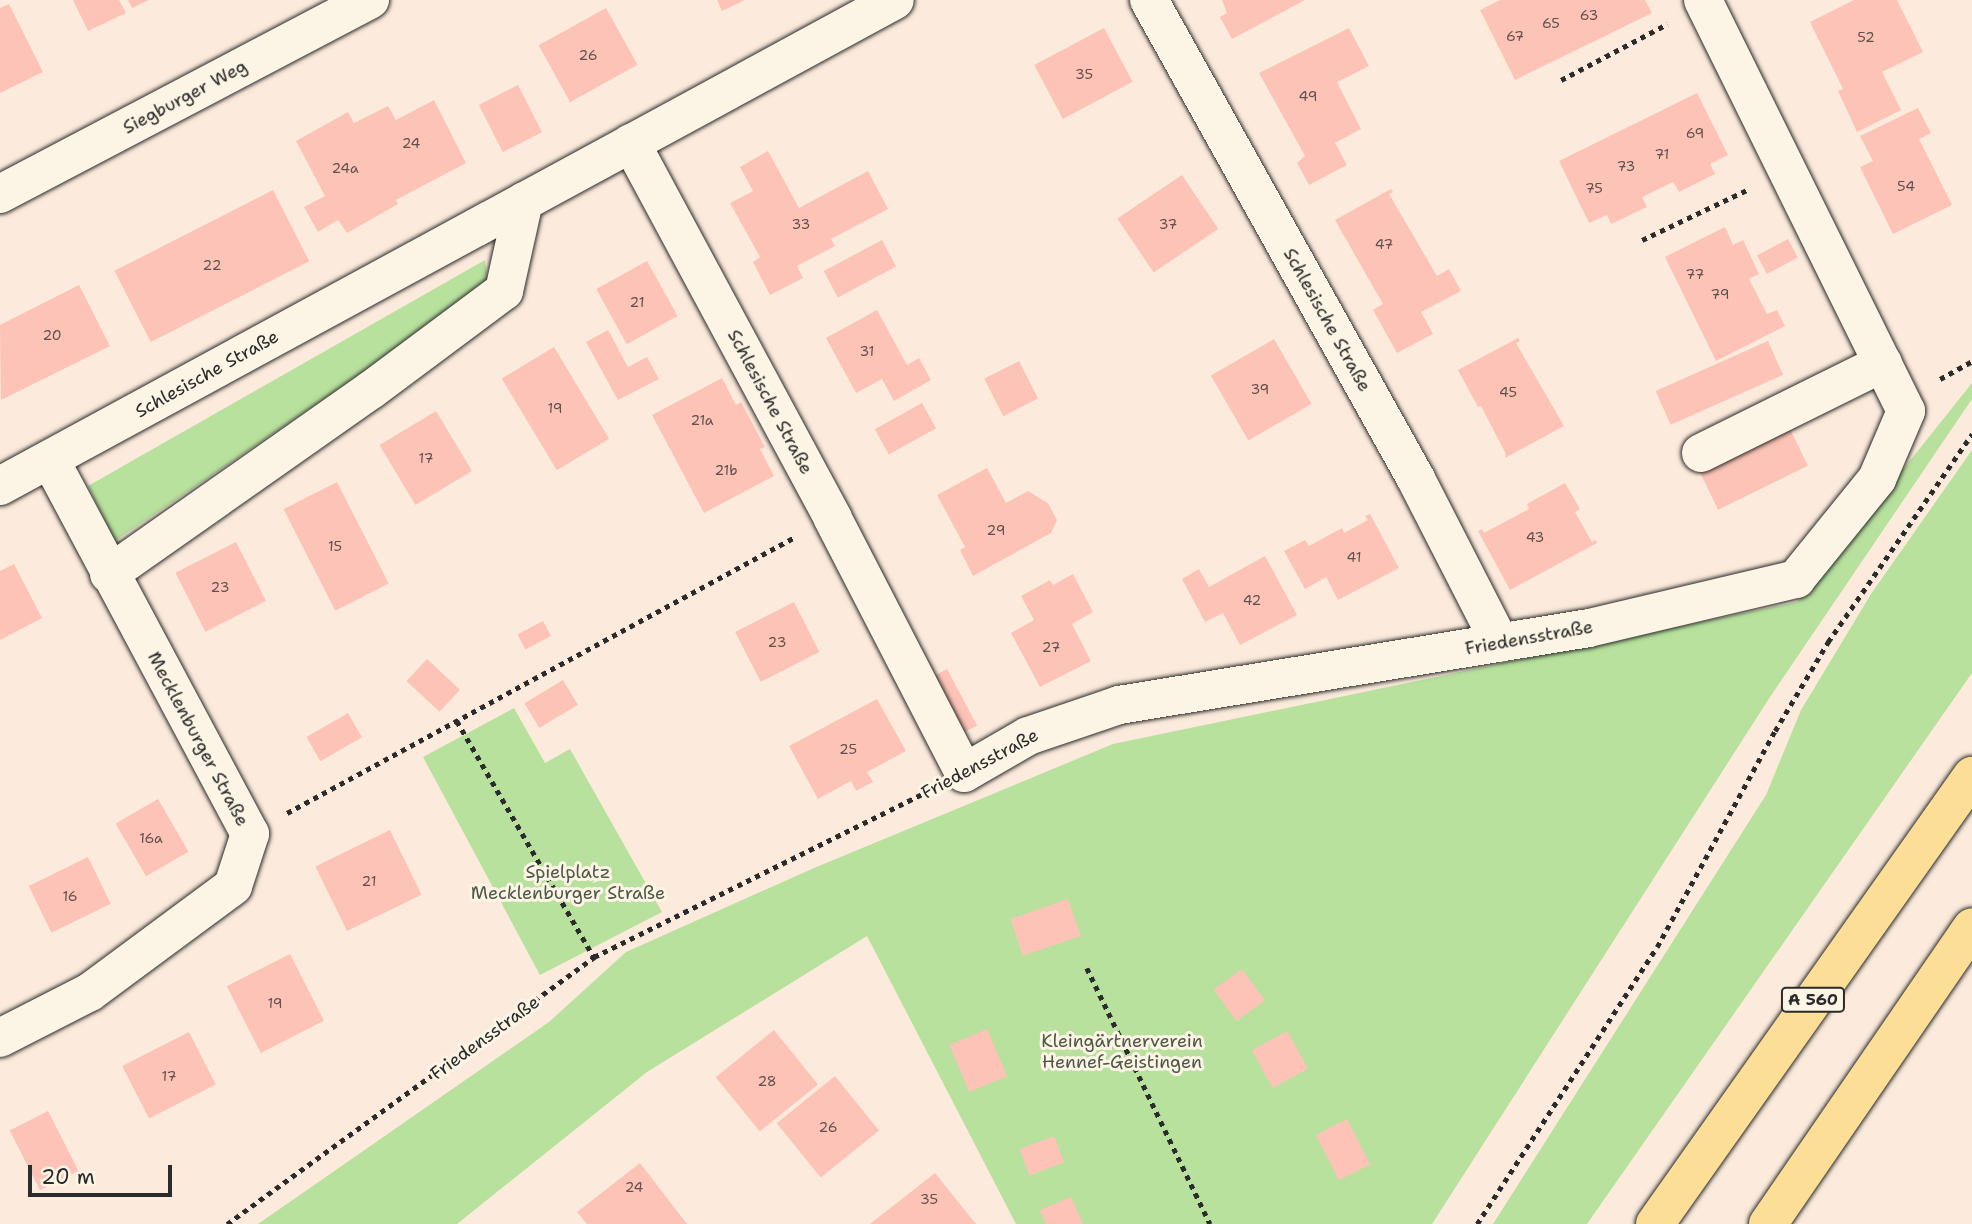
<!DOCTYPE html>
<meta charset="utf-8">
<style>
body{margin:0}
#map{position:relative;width:1972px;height:1224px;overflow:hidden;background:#fcebdc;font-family:"Shantell Sans",sans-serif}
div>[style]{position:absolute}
.green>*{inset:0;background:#b8e19d}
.building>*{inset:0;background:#fdc3b6;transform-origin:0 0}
.path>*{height:4.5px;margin-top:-2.25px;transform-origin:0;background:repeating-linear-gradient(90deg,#2b2b2b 0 5px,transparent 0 10px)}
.roads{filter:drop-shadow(0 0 2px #2b2b2b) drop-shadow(0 0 2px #2b2b2b)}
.minor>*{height:38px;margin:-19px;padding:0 19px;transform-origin:19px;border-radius:19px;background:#fcf5e5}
.highway>*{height:38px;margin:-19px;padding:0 19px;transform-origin:19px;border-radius:19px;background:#fcde96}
span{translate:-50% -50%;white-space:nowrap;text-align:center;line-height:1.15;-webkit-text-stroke:6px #fcf5e5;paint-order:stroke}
.number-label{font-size:14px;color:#60514e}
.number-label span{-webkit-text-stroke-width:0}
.shield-label span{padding:2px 5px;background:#fcf5e5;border:2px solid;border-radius:5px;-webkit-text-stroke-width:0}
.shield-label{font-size:16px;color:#2b2b2b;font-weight:700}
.street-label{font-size:18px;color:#2b2b2b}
.park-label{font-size:18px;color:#4e5848}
.scale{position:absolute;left:28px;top:1165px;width:144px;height:32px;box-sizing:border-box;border:4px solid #2b2b2b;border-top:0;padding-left:9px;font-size:21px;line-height:24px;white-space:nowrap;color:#2b2b2b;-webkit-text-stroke:5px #fcf5e5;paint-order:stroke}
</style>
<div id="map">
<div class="green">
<div style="clip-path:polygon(485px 260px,488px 280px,433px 325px,115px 541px,88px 486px)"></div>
<div style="clip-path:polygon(1972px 383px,1972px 399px,1770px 697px,1432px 1224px,1016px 1224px,867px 936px,647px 1072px,457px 1224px,258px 1224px,549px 1022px,626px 952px,814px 868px,1113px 744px,1797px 602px)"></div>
<div style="clip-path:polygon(1972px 450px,1972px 673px,1587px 1224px,1493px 1224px,1766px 795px,1801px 710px,1871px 594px)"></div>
<div style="clip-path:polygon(514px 708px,545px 763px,570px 749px,662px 912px,540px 975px,423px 757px)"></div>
</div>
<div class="building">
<div style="clip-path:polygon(73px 0,119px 0,126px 13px,88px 31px)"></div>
<div style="clip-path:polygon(128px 0,149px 0,132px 8px)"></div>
<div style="clip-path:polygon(717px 0,745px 0,722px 11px)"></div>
<div style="clip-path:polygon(1222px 0,1305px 0,1232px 39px,1220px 17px,1227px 13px)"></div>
<div style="clip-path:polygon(1500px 0,1645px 0,1652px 13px,1515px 80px,1480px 10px)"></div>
<div style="clip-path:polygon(1854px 0,1897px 0,1923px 52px,1882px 72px,1901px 110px,1857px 132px,1838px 91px,1843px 89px,1810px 22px)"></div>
<div style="clip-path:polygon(9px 4px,43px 72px,0 93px,0 8px)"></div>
<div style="left:606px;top:8px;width:65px;height:77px;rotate:61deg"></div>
<div style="left:1104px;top:28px;width:61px;height:79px;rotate:62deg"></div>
<div style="clip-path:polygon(1349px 28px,1369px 66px,1337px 82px,1361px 129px,1335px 143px,1347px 165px,1309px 185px,1297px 163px,1305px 156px,1259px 73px)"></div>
<div style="left:518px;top:85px;width:53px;height:44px;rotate:63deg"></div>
<div style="clip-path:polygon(1697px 93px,1728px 155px,1710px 164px,1715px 174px,1679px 192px,1673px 182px,1642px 197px,1647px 207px,1611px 224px,1607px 215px,1589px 223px,1559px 161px)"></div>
<div style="clip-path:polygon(434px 100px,466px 163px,396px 200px,398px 204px,347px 233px,338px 220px,318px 232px,304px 207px,325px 196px,296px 141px,348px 112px,354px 123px,388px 106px,396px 120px)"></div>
<div style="clip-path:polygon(1918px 108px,1931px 133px,1919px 139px,1952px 205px,1893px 234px,1860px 167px,1873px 161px,1860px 136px)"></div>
<div style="clip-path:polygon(768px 151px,799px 208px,868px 171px,888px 209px,831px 239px,835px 246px,797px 266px,803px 278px,770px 295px,753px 262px,760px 257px,730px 203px,753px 191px,740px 167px)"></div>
<div style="left:1182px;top:175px;width:65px;height:78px;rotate:56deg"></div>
<div style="clip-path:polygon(1391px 189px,1393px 192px,1389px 194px,1437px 276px,1449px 269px,1461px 291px,1421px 312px,1433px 334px,1397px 353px,1373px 310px,1383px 304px,1335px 220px)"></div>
<div style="left:273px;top:190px;width:80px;height:178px;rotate:63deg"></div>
<div style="clip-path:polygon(1725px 227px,1733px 245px,1743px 240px,1759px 274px,1749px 279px,1767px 314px,1777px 310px,1785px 326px,1716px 361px,1665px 257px)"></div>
<div style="left:1788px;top:239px;width:21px;height:35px;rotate:62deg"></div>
<div style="left:882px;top:240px;width:30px;height:66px;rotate:62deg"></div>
<div style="left:647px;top:261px;width:63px;height:58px;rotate:61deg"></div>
<div style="clip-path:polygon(79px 285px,110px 346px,1px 400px,0 325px)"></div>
<div style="clip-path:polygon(877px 310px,907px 365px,919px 358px,931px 380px,894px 401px,882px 379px,856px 393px,826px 338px)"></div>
<div style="clip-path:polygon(608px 330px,628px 367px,647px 357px,659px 379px,618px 400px,586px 342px)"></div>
<div style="clip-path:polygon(1518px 338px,1520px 341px,1516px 343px,1564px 426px,1505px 458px,1506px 454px,1481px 406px,1478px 407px,1458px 370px)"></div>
<div style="left:1274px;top:339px;width:75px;height:73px;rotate:60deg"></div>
<div style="left:1768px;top:341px;width:37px;height:123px;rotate:66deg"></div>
<div style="left:554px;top:347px;width:107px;height:61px;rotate:59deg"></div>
<div style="left:1019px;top:361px;width:42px;height:39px;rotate:63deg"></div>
<div style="clip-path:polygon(722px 378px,736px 405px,741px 402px,765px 447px,760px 449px,774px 476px,704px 513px,652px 415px)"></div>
<div style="left:922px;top:403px;width:29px;height:54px;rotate:61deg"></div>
<div style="left:436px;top:411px;width:70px;height:66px;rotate:59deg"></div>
<div style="left:1790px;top:429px;width:41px;height:100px;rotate:64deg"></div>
<div style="clip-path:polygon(987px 468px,1006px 503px,1028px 491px,1048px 503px,1057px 520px,1051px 533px,973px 576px,960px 550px,965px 547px,937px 495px)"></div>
<div style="left:337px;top:482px;width:114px;height:60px;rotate:63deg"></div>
<div style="clip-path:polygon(1565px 483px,1580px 509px,1575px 512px,1592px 542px,1596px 540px,1597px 543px,1510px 590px,1478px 531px,1482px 529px,1484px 533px,1529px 509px,1527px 504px)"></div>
<div style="clip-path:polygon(1370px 514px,1399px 568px,1338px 600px,1326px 577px,1305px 589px,1284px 551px,1305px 540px,1309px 546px,1342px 528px,1344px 533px,1368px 520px,1365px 516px)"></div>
<div style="left:236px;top:542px;width:66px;height:68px;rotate:63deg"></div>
<div style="clip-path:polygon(1265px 556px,1297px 615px,1240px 645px,1223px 613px,1205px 622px,1182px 579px,1199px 569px,1209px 587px)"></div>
<div style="clip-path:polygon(14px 564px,42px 618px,0 640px,0 571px)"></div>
<div style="clip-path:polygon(1073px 574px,1093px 612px,1072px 624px,1091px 661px,1040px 687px,1011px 633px,1034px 620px,1021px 596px,1050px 580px,1053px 585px)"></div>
<div style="left:794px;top:602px;width:56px;height:66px;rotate:63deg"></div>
<div style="left:543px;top:621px;width:17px;height:29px;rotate:62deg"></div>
<div style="left:427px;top:659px;width:45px;height:30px;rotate:43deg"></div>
<div style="left:947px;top:669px;width:64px;height:21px;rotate:62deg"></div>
<div style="left:563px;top:680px;width:29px;height:45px;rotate:59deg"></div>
<div style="clip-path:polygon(877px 699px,906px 751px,867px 772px,873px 782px,856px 791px,851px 781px,818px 799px,789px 746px)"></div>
<div style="left:348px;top:713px;width:28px;height:48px;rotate:60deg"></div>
<div style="left:158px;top:799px;width:61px;height:49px;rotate:60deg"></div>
<div style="left:390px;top:830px;width:72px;height:83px;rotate:64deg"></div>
<div style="left:88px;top:857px;width:52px;height:66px;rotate:64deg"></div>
<div style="left:1068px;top:899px;width:39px;height:61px;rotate:71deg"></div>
<div style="left:290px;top:954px;width:75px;height:71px;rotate:63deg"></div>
<div style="left:1242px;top:969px;width:39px;height:35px;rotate:54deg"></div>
<div style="left:987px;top:1029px;width:51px;height:41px;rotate:67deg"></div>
<div style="left:774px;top:1030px;width:70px;height:75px;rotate:51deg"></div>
<div style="left:1287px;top:1031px;width:43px;height:40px;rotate:61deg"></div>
<div style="left:189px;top:1032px;width:59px;height:75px;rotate:63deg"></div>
<div style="left:835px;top:1076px;width:70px;height:75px;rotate:51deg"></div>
<div style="left:48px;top:1111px;width:67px;height:43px;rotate:63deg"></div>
<div style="left:1347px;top:1119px;width:51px;height:35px;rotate:63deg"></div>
<div style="left:1054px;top:1136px;width:28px;height:37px;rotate:69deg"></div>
<div style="clip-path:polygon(640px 1163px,687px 1224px,587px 1224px,577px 1212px)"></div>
<div style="clip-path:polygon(935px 1173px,976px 1224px,870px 1224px)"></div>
<div style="clip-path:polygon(1071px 1197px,1083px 1224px,1046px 1224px,1040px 1210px)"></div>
</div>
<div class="path">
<div style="left:1561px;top:80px;width:120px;rotate:-27.8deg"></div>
<div style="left:1642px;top:240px;width:119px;rotate:-25.5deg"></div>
<div style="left:1940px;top:379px;width:37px;rotate:-29deg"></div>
<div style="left:457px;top:721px;width:273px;rotate:59.9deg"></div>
<div style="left:287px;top:813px;width:576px;rotate:-28.52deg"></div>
<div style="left:1087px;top:968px;width:284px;rotate:64.3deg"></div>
<div style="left:227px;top:1224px;width:454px;rotate:-36deg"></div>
<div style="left:594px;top:957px;width:372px;rotate:-26.4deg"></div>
<div style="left:1477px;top:1224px;width:330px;rotate:-57deg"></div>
<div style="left:1657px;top:947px;width:246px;rotate:-61.4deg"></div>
<div style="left:1775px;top:731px;width:104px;rotate:-59.2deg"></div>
<div style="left:1828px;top:642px;width:253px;rotate:-55.3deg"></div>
</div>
<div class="roads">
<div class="minor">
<div style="left:1149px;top:0;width:548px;rotate:60.86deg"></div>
<div style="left:1416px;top:479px;width:184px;rotate:62.9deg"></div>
<div style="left:631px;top:143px;width:425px;rotate:61.7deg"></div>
<div style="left:832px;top:517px;width:288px;rotate:62.7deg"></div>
<div style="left:964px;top:773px;width:74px;rotate:-30deg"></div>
<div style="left:1028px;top:736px;width:96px;rotate:-18.8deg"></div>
<div style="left:1119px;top:705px;width:476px;rotate:-9.3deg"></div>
<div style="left:1589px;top:628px;width:213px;rotate:-13.3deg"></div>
<div style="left:1796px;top:579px;width:129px;rotate:-51deg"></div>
<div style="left:1877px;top:479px;width:74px;rotate:-66.9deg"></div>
<div style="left:1906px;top:411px;width:458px;rotate:-116.3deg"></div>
<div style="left:0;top:194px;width:418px;rotate:-27.7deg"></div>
<div style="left:1701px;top:453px;width:203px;rotate:-26.3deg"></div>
<div style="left:0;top:486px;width:1018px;rotate:-28.5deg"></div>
<div style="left:109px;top:574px;width:320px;rotate:-35.1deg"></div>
<div style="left:371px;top:390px;width:166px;rotate:-36.7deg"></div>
<div style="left:504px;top:291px;width:92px;rotate:-77.5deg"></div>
<div style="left:0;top:1038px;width:101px;rotate:-27.1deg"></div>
<div style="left:90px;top:992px;width:178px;rotate:-36.5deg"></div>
<div style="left:233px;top:886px;width:55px;rotate:-71.9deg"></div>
<div style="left:250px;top:834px;width:424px;rotate:-118.1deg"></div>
</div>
<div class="highway">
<div style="left:1655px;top:1224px;width:549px;rotate:-54.72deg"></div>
<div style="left:1768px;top:1224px;width:360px;rotate:-55.5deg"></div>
</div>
</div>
<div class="number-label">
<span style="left:1589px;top:15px">63</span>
<span style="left:1551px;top:23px">65</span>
<span style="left:1515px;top:36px">67</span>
<span style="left:1866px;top:37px">52</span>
<span style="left:588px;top:55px">26</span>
<span style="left:1084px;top:74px">35</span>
<span style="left:1308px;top:96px">49</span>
<span style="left:1695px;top:133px">69</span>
<span style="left:411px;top:143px">24</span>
<span style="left:1662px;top:154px">71</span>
<span style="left:1626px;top:166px">73</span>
<span style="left:345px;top:168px">24a</span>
<span style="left:1906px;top:186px">54</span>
<span style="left:1594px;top:188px">75</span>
<span style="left:801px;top:224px">33</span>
<span style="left:1168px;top:224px">37</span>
<span style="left:1384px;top:244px">47</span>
<span style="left:212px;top:265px">22</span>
<span style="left:1695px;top:274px">77</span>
<span style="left:1720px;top:294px">79</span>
<span style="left:637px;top:302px">21</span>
<span style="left:52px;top:335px">20</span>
<span style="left:867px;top:351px">31</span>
<span style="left:1260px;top:389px">39</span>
<span style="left:1508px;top:392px">45</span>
<span style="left:555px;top:408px">19</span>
<span style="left:702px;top:420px">21a</span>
<span style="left:426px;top:458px">17</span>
<span style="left:726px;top:470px">21b</span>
<span style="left:996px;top:530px">29</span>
<span style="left:1535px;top:537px">43</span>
<span style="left:335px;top:546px">15</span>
<span style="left:1354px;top:557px">41</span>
<span style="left:220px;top:587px">23</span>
<span style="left:1252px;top:600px">42</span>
<span style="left:777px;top:642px">23</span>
<span style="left:1051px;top:647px">27</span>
<span style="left:848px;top:749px">25</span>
<span style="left:151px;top:838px">16a</span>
<span style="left:369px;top:881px">21</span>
<span style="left:70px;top:896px">16</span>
<span style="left:275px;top:1003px">19</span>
<span style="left:169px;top:1076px">17</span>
<span style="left:767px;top:1081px">28</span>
<span style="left:828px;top:1127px">26</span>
<span style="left:634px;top:1187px">24</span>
<span style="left:929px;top:1199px">35</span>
</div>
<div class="shield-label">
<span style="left:1813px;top:1000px">A 560</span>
</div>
<div class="street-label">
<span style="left:185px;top:97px;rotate:-28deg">Siegburger Weg</span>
<span style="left:1327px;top:320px;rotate:61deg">Schlesische Straße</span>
<span style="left:207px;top:374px;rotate:-29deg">Schlesische Straße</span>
<span style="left:770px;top:402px;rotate:62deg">Schlesische Straße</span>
<span style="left:1529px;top:638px;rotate:-10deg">Friedensstraße</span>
<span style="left:198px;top:739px;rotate:62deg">Mecklenburger Straße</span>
<span style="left:980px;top:764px;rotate:-28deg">Friedensstraße</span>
<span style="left:485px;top:1038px;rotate:-36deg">Friedensstraße</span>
</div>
<div class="park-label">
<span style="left:568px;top:883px">Spielplatz<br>Mecklenburger Straße</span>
<span style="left:1122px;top:1052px">Kleingärtnerverein<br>Hennef-Geistingen</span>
</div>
<div class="scale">20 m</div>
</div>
